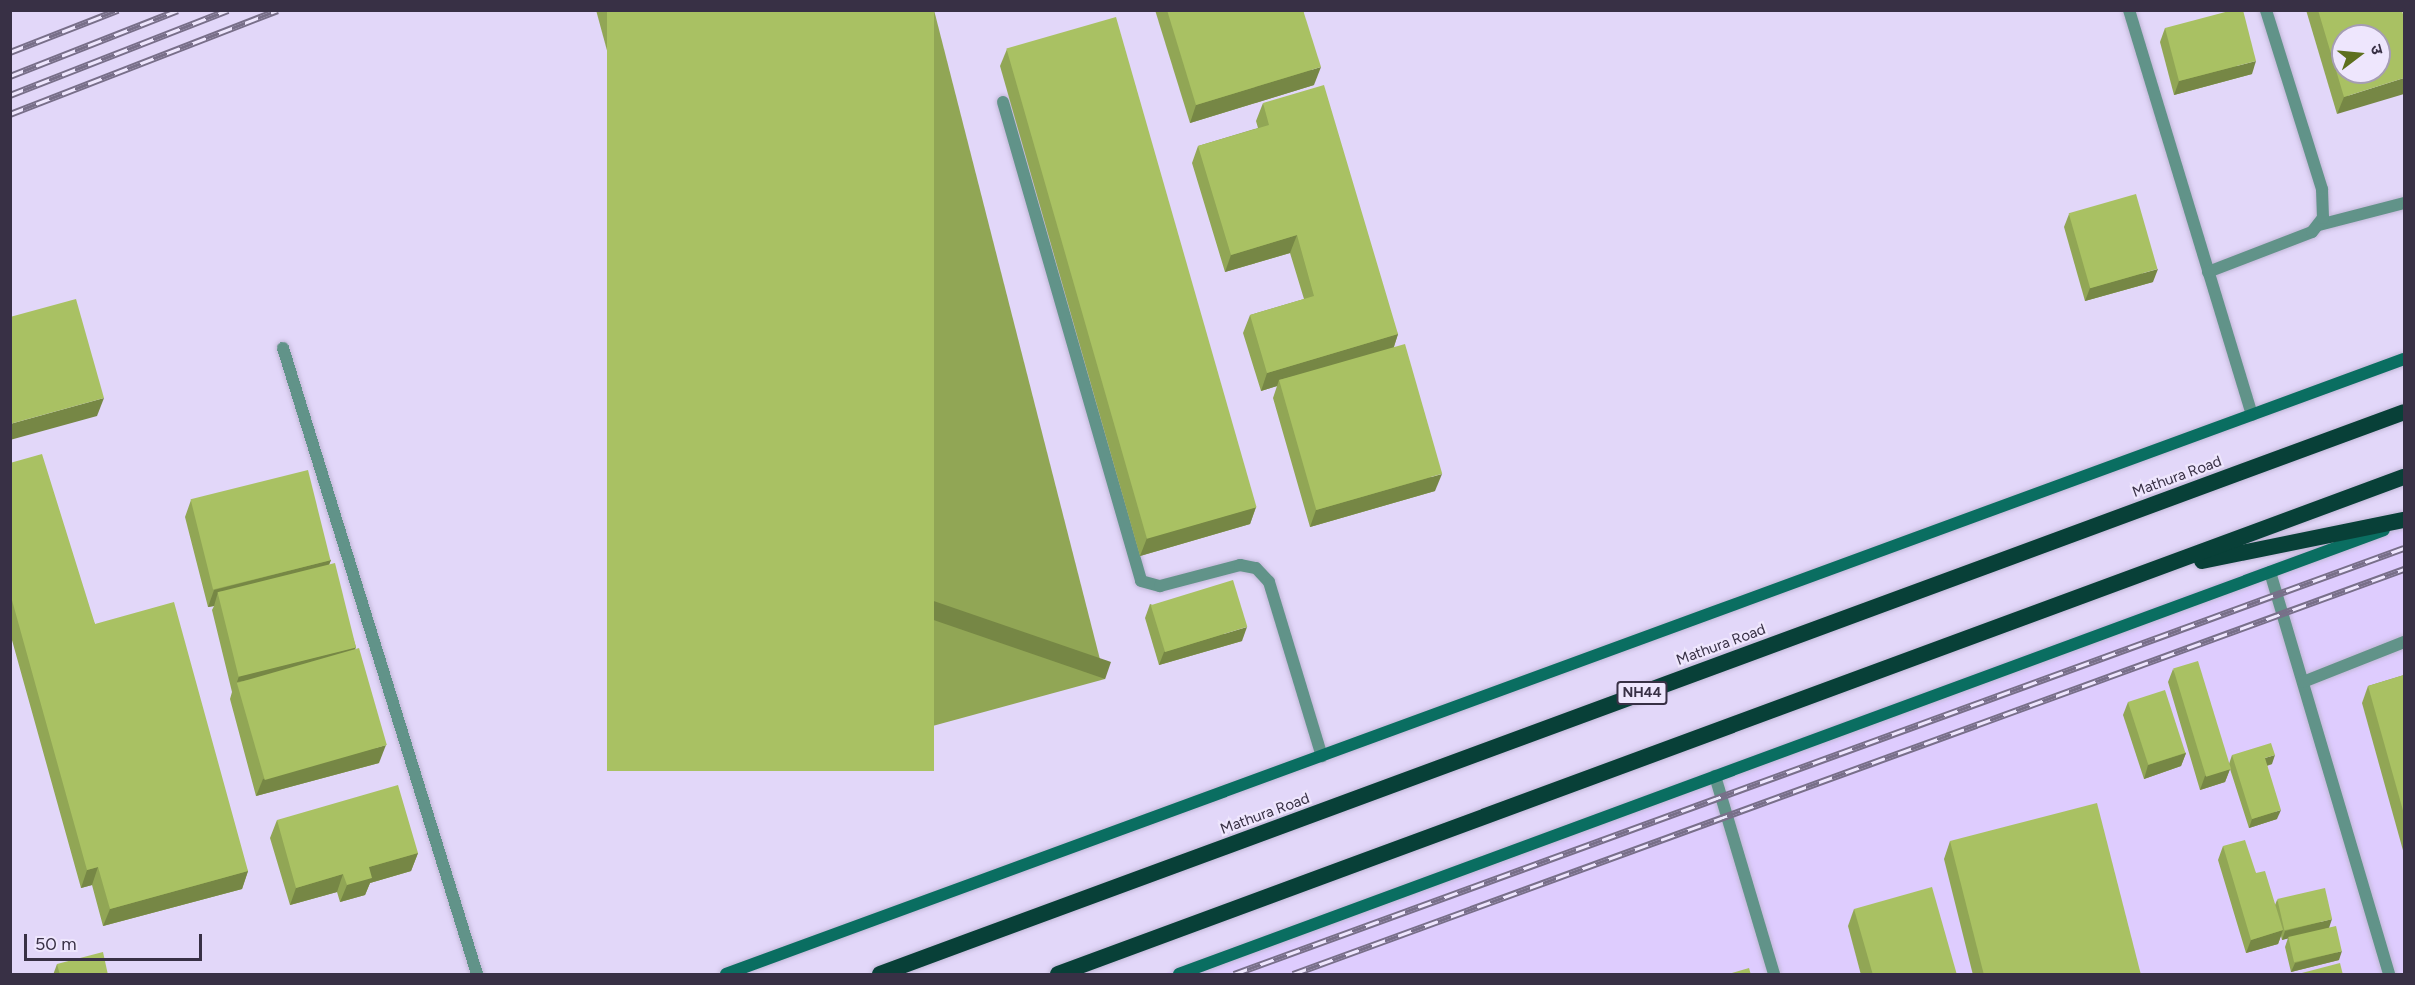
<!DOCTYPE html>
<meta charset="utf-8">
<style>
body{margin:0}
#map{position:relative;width:2415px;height:985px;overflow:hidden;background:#e2d7f9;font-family:Figtree,"Noto Sans Devanagari",sans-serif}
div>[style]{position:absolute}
.built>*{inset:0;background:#deccfe}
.roads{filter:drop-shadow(0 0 2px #c0b6d5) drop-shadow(0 0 2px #c0b6d5)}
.service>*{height:12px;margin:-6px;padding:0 6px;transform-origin:6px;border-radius:6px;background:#619389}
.minor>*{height:12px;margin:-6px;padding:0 6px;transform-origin:6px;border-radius:6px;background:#619389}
.secondary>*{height:12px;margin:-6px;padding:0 6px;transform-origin:6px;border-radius:6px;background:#0a6e61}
.trunk>*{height:16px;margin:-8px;padding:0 8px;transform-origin:8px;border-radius:8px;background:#084038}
.rail>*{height:7px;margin-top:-3.5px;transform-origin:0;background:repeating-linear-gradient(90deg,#eee6fd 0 14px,#786f89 0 28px);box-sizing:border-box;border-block:2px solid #786f89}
.wall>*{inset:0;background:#91a655}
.shaded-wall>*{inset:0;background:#768745;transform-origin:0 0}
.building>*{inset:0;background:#a9c163;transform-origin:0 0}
span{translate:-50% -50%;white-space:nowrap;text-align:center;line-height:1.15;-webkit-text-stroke:4.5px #eee6fd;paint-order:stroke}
.shield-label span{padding:2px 4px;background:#eee6fd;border:2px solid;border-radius:4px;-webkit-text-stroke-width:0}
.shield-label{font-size:14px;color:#383045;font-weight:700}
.street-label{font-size:15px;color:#383045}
.frame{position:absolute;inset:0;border:12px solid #383045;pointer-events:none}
.north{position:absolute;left:2331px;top:24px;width:60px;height:60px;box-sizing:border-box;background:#eee6fd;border:2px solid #a59db3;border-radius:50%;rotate:74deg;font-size:16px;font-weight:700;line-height:24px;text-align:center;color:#383045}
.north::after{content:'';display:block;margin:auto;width:21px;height:27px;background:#5e701e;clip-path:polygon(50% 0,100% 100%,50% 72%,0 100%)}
.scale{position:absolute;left:24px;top:934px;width:178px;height:27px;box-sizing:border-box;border:3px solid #383045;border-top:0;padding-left:8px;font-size:18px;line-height:21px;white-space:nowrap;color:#383045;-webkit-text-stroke:4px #eee6fd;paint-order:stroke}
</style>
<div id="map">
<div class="built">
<div style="clip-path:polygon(2404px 514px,2404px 974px,1163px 974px)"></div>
</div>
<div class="roads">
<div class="service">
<div style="left:2129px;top:10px;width:423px;rotate:73.1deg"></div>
<div style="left:1003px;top:102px;width:498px;rotate:73.9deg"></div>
<div style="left:1141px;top:581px;width:20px;rotate:15deg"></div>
<div style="left:1160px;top:586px;width:83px;rotate:-14.7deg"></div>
<div style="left:1240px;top:565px;width:16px;rotate:11deg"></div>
<div style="left:1256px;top:568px;width:19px;rotate:47deg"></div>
<div style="left:1269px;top:582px;width:182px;rotate:73.1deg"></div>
<div style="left:2319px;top:225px;width:88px;rotate:-14.5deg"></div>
<div style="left:2208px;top:272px;width:111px;rotate:-21deg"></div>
<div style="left:2312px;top:232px;width:18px;rotate:-52deg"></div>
<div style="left:2323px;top:218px;width:29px;rotate:-92deg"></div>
<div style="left:2322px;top:189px;width:188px;rotate:-107.4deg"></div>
<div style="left:283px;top:348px;width:655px;rotate:72.78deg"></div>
<div style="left:1715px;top:776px;width:207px;rotate:73.4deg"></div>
</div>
<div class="minor">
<div style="left:2270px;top:572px;width:419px;rotate:73.5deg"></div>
<div style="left:2303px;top:682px;width:109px;rotate:-21.6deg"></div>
</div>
<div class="secondary">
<div style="left:726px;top:974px;width:1787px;rotate:-20.13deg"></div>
<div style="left:1179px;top:974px;width:1284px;rotate:-20.23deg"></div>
</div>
<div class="trunk">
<div style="left:2202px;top:561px;width:206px;rotate:-11.5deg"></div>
<div style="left:880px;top:974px;width:1624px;rotate:-20.24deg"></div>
<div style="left:1058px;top:974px;width:1435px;rotate:-20.27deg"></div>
</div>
</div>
<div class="rail">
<div style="left:10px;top:52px;width:116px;rotate:-21.3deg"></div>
<div style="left:10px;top:76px;width:180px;rotate:-21.4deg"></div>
<div style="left:10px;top:95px;width:234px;rotate:-21.3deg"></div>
<div style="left:10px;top:114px;width:287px;rotate:-21.2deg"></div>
<div style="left:1234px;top:974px;width:1245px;rotate:-20.01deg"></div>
<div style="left:1293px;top:974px;width:1183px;rotate:-20.03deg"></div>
</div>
<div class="wall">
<div style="clip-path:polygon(596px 10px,934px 10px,1105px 679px,800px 762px)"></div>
<div style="clip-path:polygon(1155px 10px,1303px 10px,1314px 85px,1190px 123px)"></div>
<div style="clip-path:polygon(2306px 10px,2402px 10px,2337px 114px)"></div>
<div style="clip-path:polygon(2165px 28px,2252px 74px,2174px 95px,2160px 42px)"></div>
<div style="clip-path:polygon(1007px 49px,1256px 507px,1250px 524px,1140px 556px,1000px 66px)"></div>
<div style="clip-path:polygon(1263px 103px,1398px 334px,1394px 347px,1435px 491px,1310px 527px,1273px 398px,1277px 386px,1261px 391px,1243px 333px,1250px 315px,1304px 299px,1290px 253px,1225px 272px,1192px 163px,1198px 146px,1258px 128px,1256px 121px)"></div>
<div style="clip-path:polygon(2069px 214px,2153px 282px,2085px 301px,2064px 227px)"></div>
<div style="clip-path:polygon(10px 463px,95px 624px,248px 871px,242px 889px,103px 926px,92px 885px,81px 888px,10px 633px)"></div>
<div style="clip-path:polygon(191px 500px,331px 560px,329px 564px,356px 647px,355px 649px,379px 763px,256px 796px,230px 699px,232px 692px,212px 610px,214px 606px,208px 607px,185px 517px)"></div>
<div style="clip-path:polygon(1150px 604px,1242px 641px,1159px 665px,1145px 618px)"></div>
<div style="clip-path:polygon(2173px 669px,2229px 764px,2232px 755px,2272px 764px,2267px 766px,2277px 819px,2249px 828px,2230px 769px,2225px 782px,2200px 790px,2168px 682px)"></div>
<div style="clip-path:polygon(2404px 675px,2404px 854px,2362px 703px,2368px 686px)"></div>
<div style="clip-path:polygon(2128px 702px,2186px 753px,2181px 766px,2144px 779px,2123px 715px)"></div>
<div style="clip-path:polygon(277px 820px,418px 853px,411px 871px,370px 883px,365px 895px,340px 902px,337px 892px,290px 905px,270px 838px)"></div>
<div style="clip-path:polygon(1950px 841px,2141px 975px,1973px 975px,1944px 859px)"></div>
<div style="clip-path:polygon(2223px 846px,2256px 873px,2275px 905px,2277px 900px,2329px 927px,2339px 960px,2291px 972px,2285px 947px,2288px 938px,2282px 940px,2281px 936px,2278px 944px,2246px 953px,2218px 860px)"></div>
<div style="clip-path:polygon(1854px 909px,1957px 975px,1861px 975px,1848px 926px)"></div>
<div style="clip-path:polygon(57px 964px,108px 975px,53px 975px)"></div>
</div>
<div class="shaded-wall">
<div style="clip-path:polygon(2256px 61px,2252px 74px,2174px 95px,2179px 81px)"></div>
<div style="clip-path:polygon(1321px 67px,1314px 85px,1190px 123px,1196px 105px)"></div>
<div style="clip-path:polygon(2404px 78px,2404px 94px,2337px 114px,2344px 97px)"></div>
<div style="clip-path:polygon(1297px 235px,1290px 253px,1225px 272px,1231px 255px)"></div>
<div style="clip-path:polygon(2158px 269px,2153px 282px,2085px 301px,2090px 288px)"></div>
<div style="clip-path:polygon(1398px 334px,1392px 352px,1279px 380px,1277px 386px,1261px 391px,1267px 373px)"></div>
<div style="clip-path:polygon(104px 398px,97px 416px,10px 440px,10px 424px)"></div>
<div style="clip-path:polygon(1442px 474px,1435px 491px,1310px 527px,1316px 510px)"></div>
<div style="clip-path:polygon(1256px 507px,1250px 524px,1140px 556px,1147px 538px)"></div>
<div style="clip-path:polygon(331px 560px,324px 578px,218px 592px,214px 606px,208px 607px,214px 590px)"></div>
<div style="clip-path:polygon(1247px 627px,1242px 641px,1159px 665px,1164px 652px)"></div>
<div style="clip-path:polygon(356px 647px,349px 664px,237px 682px,239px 676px)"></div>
<div style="left:1111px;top:662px;width:18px;height:315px;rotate:109deg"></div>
<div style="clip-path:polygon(386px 745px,379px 763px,256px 796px,263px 779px)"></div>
<div style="clip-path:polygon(2186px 753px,2181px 766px,2144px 779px,2148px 765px)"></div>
<div style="clip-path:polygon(2275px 755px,2272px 764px,2261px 767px,2265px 758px)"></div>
<div style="clip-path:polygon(2230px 769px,2225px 782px,2200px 790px,2205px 776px)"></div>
<div style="clip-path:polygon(2281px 810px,2277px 819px,2249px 828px,2252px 819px)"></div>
<div style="clip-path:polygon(418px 853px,411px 871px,370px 883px,365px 895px,340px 902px,347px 885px,369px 867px)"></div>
<div style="clip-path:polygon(98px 867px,92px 885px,81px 888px,87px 870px)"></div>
<div style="clip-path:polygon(248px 871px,242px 889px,103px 926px,110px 909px)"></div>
<div style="clip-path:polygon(343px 874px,337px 892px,290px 905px,296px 888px)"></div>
<div style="clip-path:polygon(2332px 919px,2329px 928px,2282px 940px,2285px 931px)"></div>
<div style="clip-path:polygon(2283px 930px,2278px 944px,2246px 953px,2251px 940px)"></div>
<div style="clip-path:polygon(2342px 951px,2339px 960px,2291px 972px,2295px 963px)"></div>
</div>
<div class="building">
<div style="left:607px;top:10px;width:327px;height:761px"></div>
<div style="clip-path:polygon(1167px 10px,1303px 10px,1321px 67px,1196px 105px)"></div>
<div style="clip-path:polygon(2233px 10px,2243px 10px,2256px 61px,2179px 81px,2165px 28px)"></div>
<div style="clip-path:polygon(evenodd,2318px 10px,2402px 10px,2404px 19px,2404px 78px,2344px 97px,2318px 10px,2343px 36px,2379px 36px,2379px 72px,2343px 72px,2343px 36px)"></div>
<div style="left:1116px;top:17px;width:510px;height:114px;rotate:74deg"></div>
<div style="clip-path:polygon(1324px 85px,1398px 334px,1267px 373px,1250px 315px,1314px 296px,1297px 235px,1231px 255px,1198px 146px,1269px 125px,1263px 103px)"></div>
<div style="left:2136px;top:194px;width:78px;height:70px;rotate:74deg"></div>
<div style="clip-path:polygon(76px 299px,104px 398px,10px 424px,10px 317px)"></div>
<div style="left:1405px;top:344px;width:135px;height:131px;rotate:74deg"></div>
<div style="clip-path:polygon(42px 454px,95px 624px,174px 602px,248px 871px,110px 909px,98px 867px,87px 870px,10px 593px,10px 463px)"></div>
<div style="left:308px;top:470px;width:93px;height:121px;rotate:76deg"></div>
<div style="left:335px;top:563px;width:87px;height:121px;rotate:76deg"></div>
<div style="left:1233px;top:580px;width:49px;height:86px;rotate:73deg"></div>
<div style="left:359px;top:648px;width:101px;height:127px;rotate:74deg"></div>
<div style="left:2198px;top:661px;width:113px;height:26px;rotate:73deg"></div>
<div style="clip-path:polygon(2404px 675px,2404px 814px,2368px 686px)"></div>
<div style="left:2165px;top:690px;width:66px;height:39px;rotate:72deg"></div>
<div style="clip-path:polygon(2271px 743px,2275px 755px,2265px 758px,2281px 810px,2252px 819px,2232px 755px)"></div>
<div style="clip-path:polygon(398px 785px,418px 853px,369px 867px,372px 878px,347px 885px,343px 874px,296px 888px,277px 820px)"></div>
<div style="clip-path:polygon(2097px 803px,2141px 975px,1984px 975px,1950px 841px)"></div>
<div style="clip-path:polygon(2245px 840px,2256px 873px,2265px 871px,2283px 930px,2251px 940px,2223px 846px)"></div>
<div style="clip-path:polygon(1932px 887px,1957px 975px,1873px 975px,1854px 909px)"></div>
<div style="left:2325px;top:888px;width:32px;height:49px;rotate:77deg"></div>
<div style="left:2336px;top:926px;width:26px;height:49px;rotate:77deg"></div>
<div style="clip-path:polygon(103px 952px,108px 975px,60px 975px,57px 964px)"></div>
<div style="clip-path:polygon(2340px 963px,2343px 975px,2298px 975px,2298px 974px)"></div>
<div style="clip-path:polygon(1749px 968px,1751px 975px,1725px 975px)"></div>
</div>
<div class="shield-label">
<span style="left:1642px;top:693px">NH44</span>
</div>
<div class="street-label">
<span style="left:2177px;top:477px;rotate:-20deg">Mathura Road</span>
<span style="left:1721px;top:645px;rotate:-20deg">Mathura Road</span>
<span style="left:1265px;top:814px;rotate:-20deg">Mathura Road</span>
</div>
<div class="frame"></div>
<div class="north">उ</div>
<div class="scale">50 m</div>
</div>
